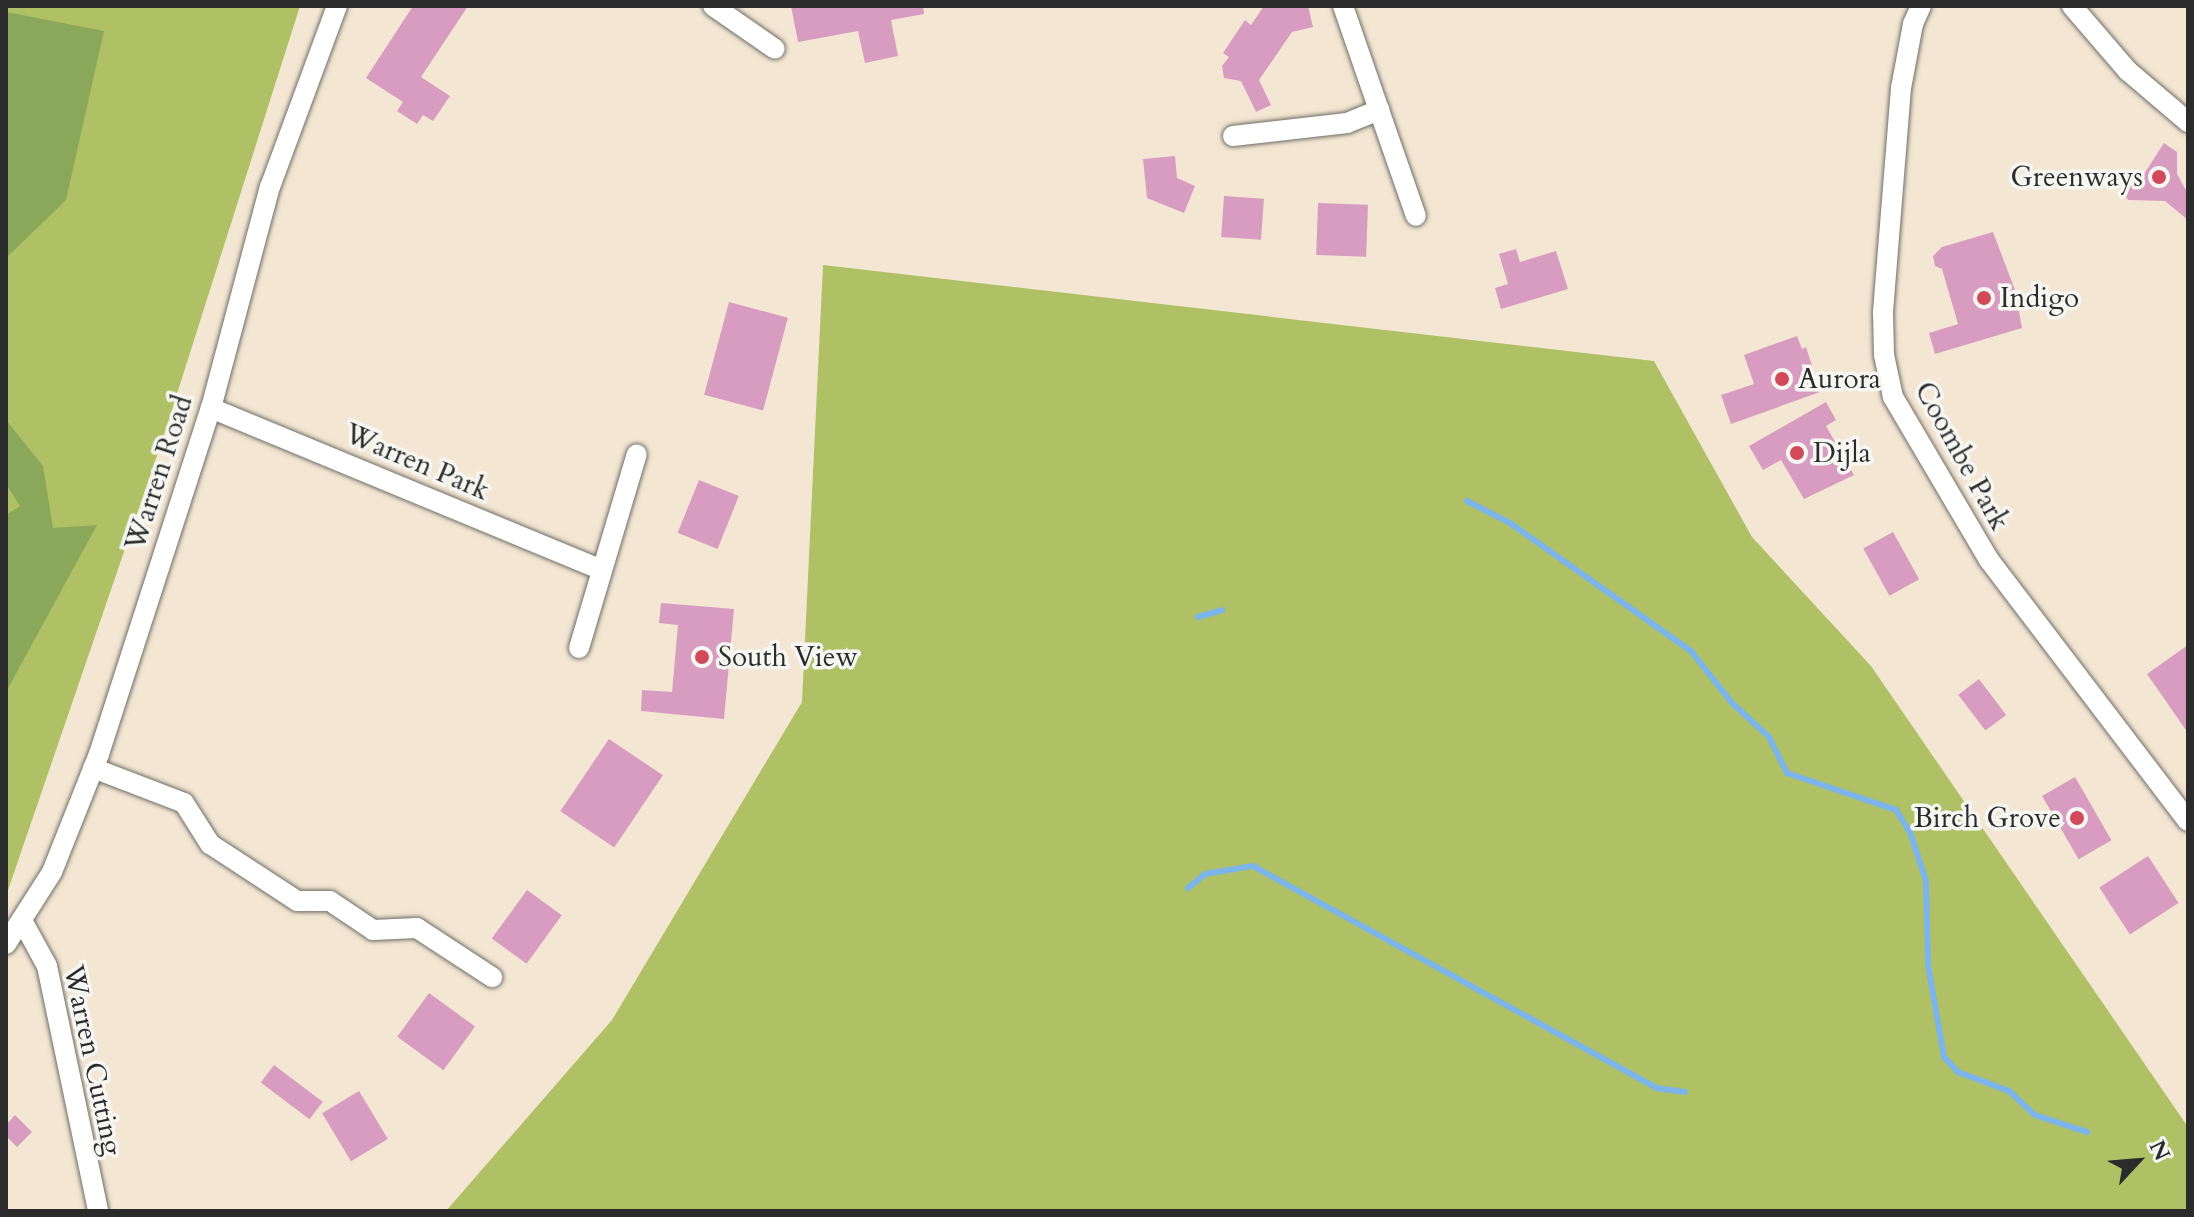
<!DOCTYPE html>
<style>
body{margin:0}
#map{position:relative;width:2194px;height:1217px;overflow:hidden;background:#f3e7d3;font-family:Cardo,serif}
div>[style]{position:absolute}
.green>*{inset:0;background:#afc164}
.forest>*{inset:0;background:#8ba75a}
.stream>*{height:6px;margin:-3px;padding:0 3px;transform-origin:3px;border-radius:3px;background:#7cb4ec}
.building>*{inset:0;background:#d89cc1;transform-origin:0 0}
.roads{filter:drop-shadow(0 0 2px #716d66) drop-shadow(0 0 2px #716d66)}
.minor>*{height:20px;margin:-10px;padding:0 10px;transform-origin:10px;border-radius:10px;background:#fff}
.dots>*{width:22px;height:22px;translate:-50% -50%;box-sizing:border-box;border:4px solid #f6f6f2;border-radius:50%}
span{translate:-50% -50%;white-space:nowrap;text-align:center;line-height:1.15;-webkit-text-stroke:7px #f6f6f2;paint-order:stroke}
.poi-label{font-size:28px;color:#2b2b2b}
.right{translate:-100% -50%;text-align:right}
.left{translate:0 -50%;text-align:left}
.street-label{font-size:28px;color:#2b2b2b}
.frame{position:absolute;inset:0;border:8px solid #2b2b2b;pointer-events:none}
.north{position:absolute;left:2098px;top:1121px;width:80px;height:80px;-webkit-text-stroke:6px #f6f6f2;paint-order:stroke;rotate:64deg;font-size:22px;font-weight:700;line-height:32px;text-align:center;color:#2b2b2b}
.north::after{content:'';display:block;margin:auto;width:28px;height:36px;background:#2b2b2b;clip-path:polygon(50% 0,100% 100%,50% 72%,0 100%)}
</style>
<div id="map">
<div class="green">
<div style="clip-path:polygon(6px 6px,300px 6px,163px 438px,6px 896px)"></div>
<div style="clip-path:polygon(823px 265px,1654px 361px,1752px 537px,1871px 666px,2188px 1127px,2188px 1211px,446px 1211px,612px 1020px,802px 702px)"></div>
</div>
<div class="forest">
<div style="clip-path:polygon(6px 12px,104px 31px,66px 200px,6px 258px)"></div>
<div style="clip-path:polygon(6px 420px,43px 466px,53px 528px,97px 525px,6px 692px,6px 515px,20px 506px,6px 484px)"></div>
</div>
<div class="stream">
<div style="left:1467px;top:501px;width:48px;rotate:27.1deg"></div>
<div style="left:1510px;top:523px;width:222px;rotate:35.3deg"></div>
<div style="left:1691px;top:651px;width:66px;rotate:51.7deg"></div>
<div style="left:1732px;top:703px;width:50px;rotate:42.6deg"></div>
<div style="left:1769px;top:737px;width:40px;rotate:63.4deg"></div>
<div style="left:1787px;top:773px;width:115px;rotate:18.7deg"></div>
<div style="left:1896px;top:810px;width:26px;rotate:58deg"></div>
<div style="left:1910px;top:832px;width:52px;rotate:71.9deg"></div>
<div style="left:1926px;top:881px;width:84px;rotate:88.6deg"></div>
<div style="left:1928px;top:965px;width:93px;rotate:80.1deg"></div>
<div style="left:1944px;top:1057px;width:21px;rotate:47deg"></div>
<div style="left:1958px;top:1072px;width:54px;rotate:20.4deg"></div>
<div style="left:2009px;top:1091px;width:35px;rotate:43deg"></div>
<div style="left:2035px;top:1115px;width:55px;rotate:18.1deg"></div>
<div style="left:1198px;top:617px;width:25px;rotate:-16deg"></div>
<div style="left:1188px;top:888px;width:22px;rotate:-39deg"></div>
<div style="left:1205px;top:874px;width:49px;rotate:-9.5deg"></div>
<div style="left:1253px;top:866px;width:460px;rotate:28.8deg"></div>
<div style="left:1656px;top:1088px;width:29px;rotate:8deg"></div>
</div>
<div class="building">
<div style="clip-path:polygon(413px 6px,468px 6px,421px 77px,450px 96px,433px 121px,423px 115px,417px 124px,397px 111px,403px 102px,366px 78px)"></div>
<div style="clip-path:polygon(791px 6px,923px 6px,924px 14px,891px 20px,898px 56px,865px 63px,858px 31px,798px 42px)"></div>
<div style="clip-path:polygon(1264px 6px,1308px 6px,1313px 27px,1292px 32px,1259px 80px,1271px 105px,1256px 112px,1241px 81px,1224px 78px,1222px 66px,1229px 57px,1223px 53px,1245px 20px,1251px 25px)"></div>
<div style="clip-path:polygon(2164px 143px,2177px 152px,2177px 174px,2188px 194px,2188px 220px,2165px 201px,2128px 200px,2124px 193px,2123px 187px,2144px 174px)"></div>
<div style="clip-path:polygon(1175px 156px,1177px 178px,1195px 186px,1184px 213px,1147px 198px,1143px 159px)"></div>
<div style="left:1224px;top:196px;width:40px;height:41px;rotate:4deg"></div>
<div style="left:1318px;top:203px;width:50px;height:52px;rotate:2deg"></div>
<div style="clip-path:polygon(1993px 232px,2015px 290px,2022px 328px,1935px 354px,1929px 333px,1958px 324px,1942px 269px,1935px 266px,1933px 256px,1942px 247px)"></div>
<div style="clip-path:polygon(1516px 249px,1520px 262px,1556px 251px,1568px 289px,1501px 309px,1495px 288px,1508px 284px,1499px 254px)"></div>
<div style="left:729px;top:302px;width:61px;height:96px;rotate:15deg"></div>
<div style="clip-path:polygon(1797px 336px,1802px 349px,1806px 347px,1814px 372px,1809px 374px,1820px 392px,1731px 424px,1721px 395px,1754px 384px,1744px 355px)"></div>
<div style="clip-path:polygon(1826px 402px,1836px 420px,1826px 426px,1854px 475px,1804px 499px,1781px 460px,1763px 470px,1749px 446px)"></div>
<div style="left:699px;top:480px;width:43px;height:57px;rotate:22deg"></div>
<div style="left:1893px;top:532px;width:54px;height:34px;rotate:61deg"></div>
<div style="clip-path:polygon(661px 603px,734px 609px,724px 719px,641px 711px,642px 690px,672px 692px,678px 625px,659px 623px)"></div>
<div style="clip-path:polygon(2188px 645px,2188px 733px,2147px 674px)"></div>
<div style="left:1979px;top:679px;width:45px;height:26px;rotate:53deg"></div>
<div style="left:609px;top:739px;width:65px;height:87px;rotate:34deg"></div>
<div style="left:2075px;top:777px;width:73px;height:38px;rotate:60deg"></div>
<div style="left:2148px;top:856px;width:56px;height:58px;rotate:57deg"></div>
<div style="left:527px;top:890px;width:43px;height:60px;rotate:36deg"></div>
<div style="left:429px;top:993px;width:57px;height:54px;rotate:36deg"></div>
<div style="left:274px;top:1065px;width:61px;height:22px;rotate:37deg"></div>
<div style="left:359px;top:1091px;width:56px;height:43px;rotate:59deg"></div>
<div style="clip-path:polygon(15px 1115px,32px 1132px,17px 1147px,6px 1136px,6px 1125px)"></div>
</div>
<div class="roads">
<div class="minor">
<div style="left:713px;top:6px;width:75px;rotate:34.7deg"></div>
<div style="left:1921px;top:6px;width:20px;rotate:114deg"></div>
<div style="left:1913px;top:24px;width:65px;rotate:100.6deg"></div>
<div style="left:1901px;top:88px;width:226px;rotate:94.6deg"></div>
<div style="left:1883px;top:313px;width:42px;rotate:88.6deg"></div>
<div style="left:1884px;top:355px;width:43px;rotate:77.9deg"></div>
<div style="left:1893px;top:397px;width:189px;rotate:59.5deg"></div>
<div style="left:1989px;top:560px;width:328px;rotate:52.7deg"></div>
<div style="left:2072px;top:6px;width:86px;rotate:49.3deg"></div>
<div style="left:2128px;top:71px;width:79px;rotate:40.4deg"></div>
<div style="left:1379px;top:110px;width:112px;rotate:70.8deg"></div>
<div style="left:1233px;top:136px;width:115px;rotate:-6.5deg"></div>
<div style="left:1347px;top:123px;width:35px;rotate:-22deg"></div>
<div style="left:1379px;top:110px;width:110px;rotate:-109.1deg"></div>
<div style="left:211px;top:408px;width:421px;rotate:22.5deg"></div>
<div style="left:579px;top:648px;width:202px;rotate:-73.4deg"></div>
<div style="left:93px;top:768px;width:97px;rotate:21deg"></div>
<div style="left:184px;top:803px;width:49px;rotate:57.6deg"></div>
<div style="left:210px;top:844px;width:104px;rotate:33.2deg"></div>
<div style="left:297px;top:901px;width:33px"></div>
<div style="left:330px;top:901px;width:52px;rotate:34deg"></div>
<div style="left:373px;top:930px;width:44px;rotate:-2.6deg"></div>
<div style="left:417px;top:928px;width:90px;rotate:33.2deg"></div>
<div style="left:24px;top:924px;width:48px;rotate:61.3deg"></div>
<div style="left:47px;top:966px;width:250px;rotate:78.2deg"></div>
<div style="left:6px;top:944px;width:85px;rotate:-57.4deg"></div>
<div style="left:52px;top:872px;width:127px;rotate:-68.3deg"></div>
<div style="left:99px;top:754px;width:364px;rotate:-72.1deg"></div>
<div style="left:211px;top:408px;width:229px;rotate:-75.1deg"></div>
<div style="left:270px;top:187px;width:193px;rotate:-69.7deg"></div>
</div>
</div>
<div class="dots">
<div style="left:2159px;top:177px;background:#d1495b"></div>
<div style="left:1984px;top:298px;background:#d1495b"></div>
<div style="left:1782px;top:379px;background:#d1495b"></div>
<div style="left:1797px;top:453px;background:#d1495b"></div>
<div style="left:702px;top:657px;background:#d1495b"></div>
<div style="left:2077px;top:818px;background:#d1495b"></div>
</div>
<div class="poi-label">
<span class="right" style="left:2143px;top:177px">Greenways</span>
<span class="left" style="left:2000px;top:298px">Indigo</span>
<span class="left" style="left:1798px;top:379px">Aurora</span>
<span class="left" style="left:1813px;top:453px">Dijla</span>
<span class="left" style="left:718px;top:657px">South View</span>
<span class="right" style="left:2061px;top:818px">Birch Grove</span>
</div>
<div class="street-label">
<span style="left:1962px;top:456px;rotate:61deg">Coombe Park</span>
<span style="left:417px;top:462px;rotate:23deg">Warren Park</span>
<span style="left:159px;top:473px;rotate:-72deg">Warren Road</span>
<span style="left:93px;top:1060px;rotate:78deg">Warren Cutting</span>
</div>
<div class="frame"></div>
<div class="north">N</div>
</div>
